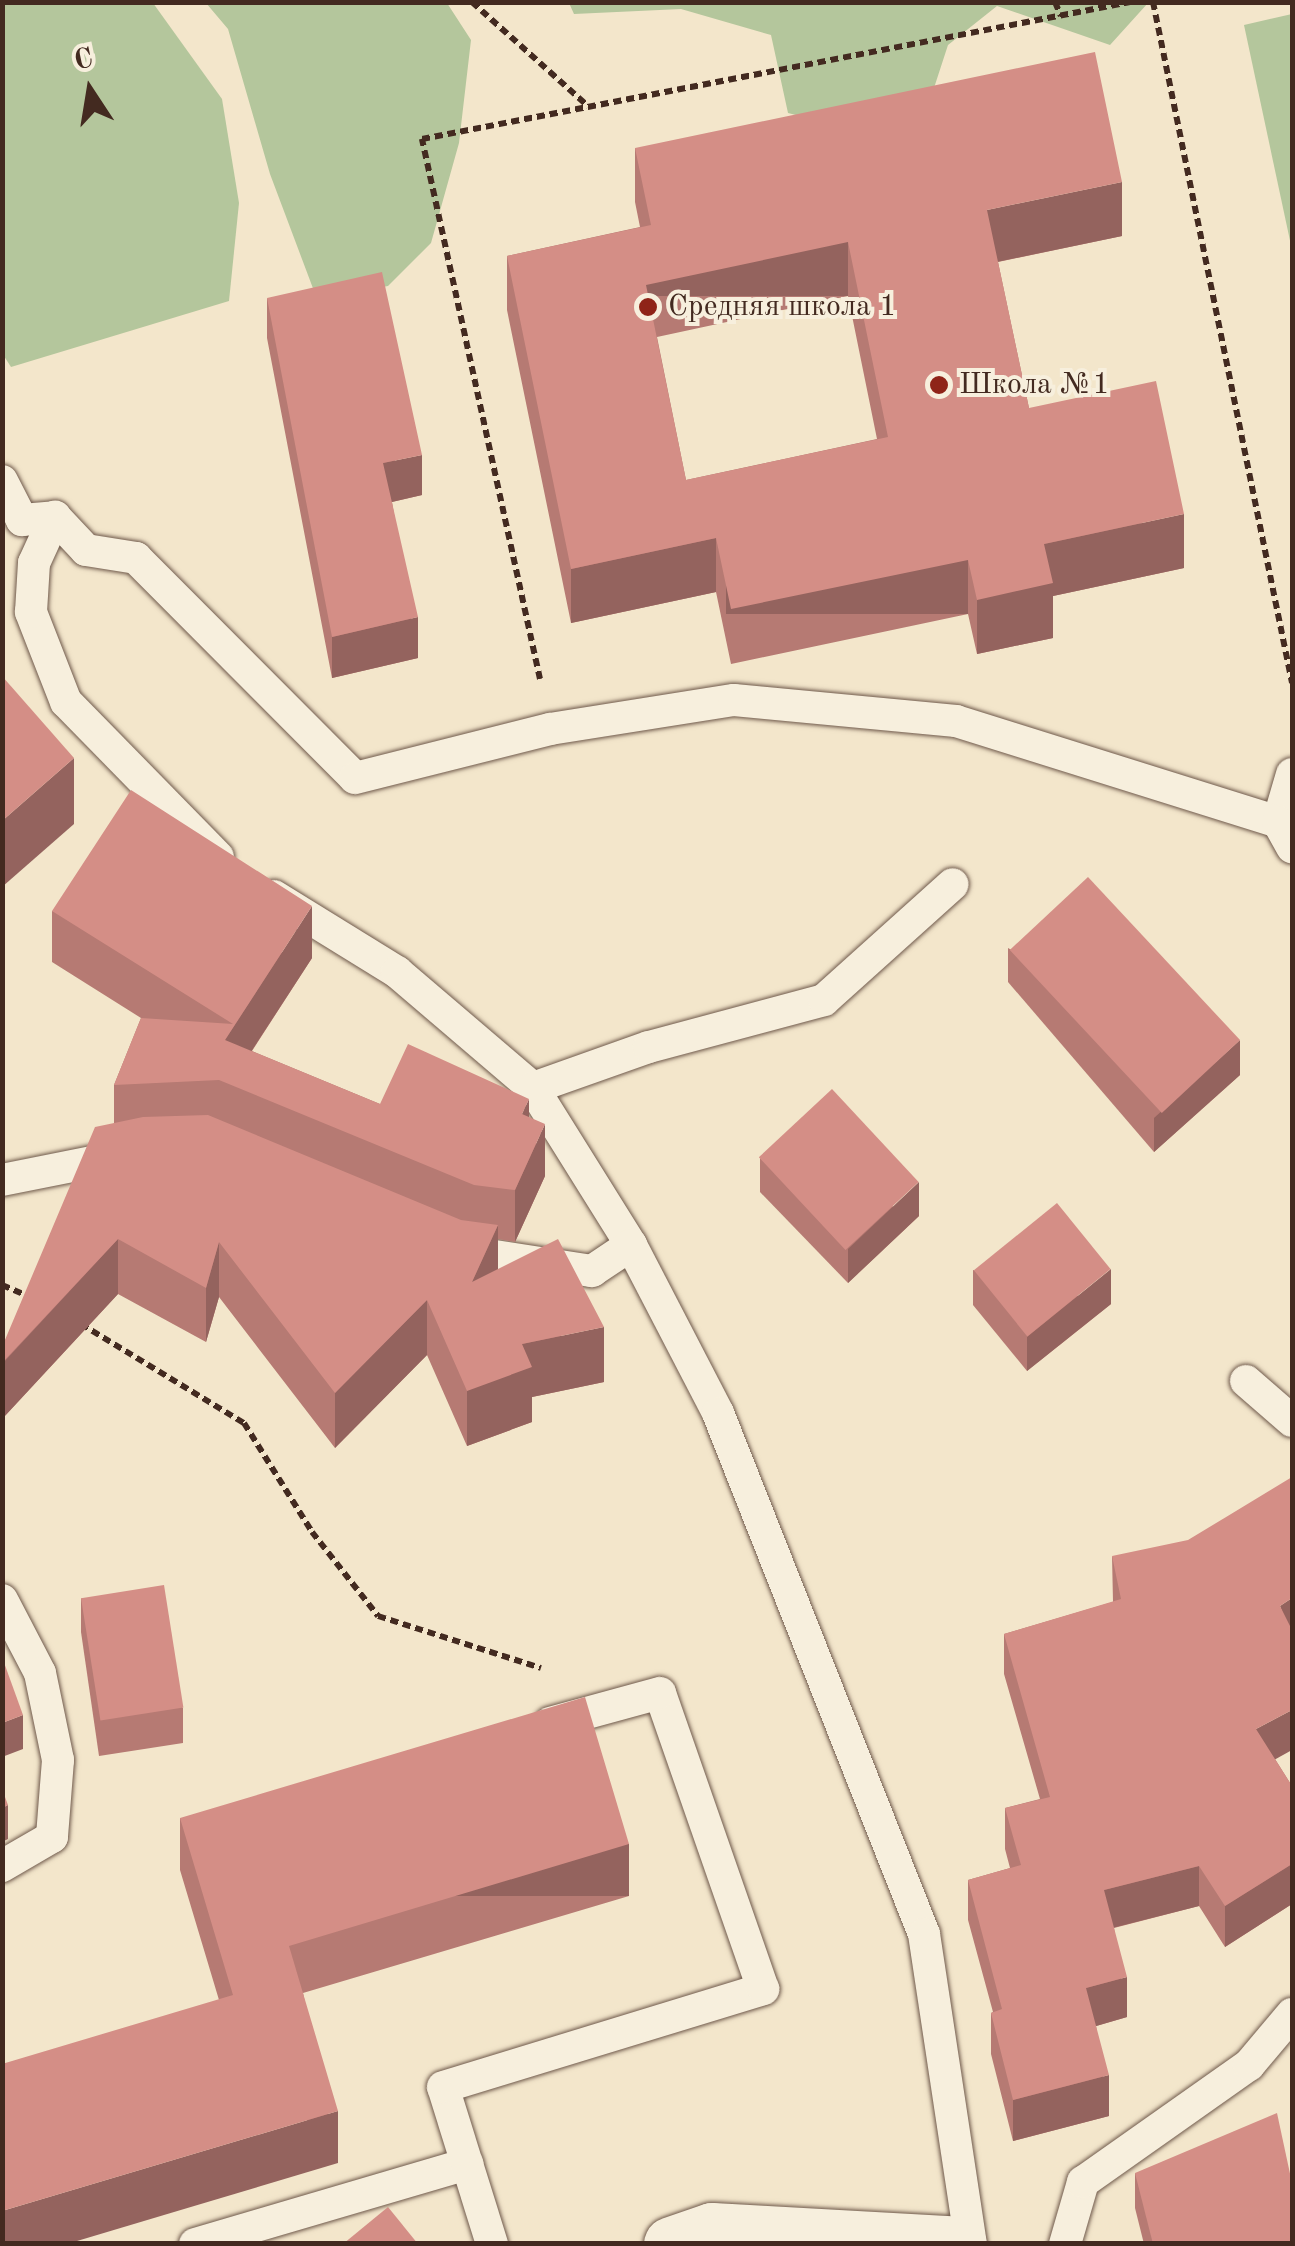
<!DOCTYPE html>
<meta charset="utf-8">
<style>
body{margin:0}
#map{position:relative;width:1295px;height:2246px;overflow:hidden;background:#f3e6cb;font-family:"Old Standard TT",serif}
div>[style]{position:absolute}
.green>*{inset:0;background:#b4c69c}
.path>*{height:6px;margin-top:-3px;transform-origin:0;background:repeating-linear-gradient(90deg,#432a20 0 8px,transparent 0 13px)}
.roads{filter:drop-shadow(0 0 2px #6f594b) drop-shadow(0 0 2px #6f594b)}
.lane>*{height:32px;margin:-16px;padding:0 16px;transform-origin:16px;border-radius:16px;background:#f7efdd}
.street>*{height:55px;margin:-27.5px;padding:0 27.5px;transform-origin:27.5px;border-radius:27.5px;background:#f7efdd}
.wall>*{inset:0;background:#b67a73}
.shaded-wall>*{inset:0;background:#94635e;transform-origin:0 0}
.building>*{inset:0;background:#d48e86;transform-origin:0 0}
.dots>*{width:28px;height:28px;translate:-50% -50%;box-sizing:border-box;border:5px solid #f7efdd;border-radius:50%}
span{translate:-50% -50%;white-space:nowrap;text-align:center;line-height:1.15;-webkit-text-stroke:8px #f7efdd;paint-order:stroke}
.poi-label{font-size:30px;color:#432a20}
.left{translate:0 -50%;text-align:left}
.frame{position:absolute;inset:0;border:5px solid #432a20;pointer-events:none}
.north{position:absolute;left:40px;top:40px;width:100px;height:100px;-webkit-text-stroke:8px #f7efdd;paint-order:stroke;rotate:348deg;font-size:28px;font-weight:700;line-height:40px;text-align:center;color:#432a20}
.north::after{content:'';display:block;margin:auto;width:35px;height:45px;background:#432a20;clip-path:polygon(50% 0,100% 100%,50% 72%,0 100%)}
</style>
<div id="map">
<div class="green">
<div style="clip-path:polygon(2px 3px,153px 3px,222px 99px,239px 203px,229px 301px,11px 367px,2px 353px)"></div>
<div style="clip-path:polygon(206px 3px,447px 3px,471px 40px,459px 143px,431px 243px,388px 286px,317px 299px,270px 174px,228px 29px)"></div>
<div style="clip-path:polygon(569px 3px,1148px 3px,1110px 45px,997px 6px,948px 45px,933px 91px,847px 128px,788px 113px,771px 35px,681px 9px,574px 14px)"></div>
<div style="clip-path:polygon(1292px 14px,1292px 250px,1244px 25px)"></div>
</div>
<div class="path">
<div style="left:472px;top:2px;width:156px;rotate:41.9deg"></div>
<div style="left:1055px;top:2px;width:15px;rotate:67deg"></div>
<div style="left:1153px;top:2px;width:695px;rotate:78.46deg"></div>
<div style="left:540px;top:679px;width:553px;rotate:-102.33deg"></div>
<div style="left:422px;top:139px;width:721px;rotate:-10.95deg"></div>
<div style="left:2px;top:1285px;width:30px;rotate:23deg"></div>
<div style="left:81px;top:1324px;width:191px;rotate:31.3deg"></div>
<div style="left:244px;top:1423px;width:128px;rotate:58deg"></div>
<div style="left:312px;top:1532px;width:107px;rotate:51.8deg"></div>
<div style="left:378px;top:1616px;width:171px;rotate:17.7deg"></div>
</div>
<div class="roads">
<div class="lane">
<div style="left:2px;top:481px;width:44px;rotate:62.9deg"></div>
<div style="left:22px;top:520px;width:33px;rotate:-5deg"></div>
<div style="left:1278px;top:822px;width:50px;rotate:-73.7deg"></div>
<div style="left:218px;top:857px;width:217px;rotate:-134.4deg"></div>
<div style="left:66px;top:702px;width:97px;rotate:-111.3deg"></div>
<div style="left:31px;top:612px;width:49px;rotate:-86.5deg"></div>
<div style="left:34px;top:563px;width:51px;rotate:-65.5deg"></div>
<div style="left:55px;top:517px;width:45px;rotate:46.8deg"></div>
<div style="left:86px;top:550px;width:51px;rotate:9.1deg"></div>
<div style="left:136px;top:558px;width:310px;rotate:45.1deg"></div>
<div style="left:355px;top:778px;width:201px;rotate:-14.1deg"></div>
<div style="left:550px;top:729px;width:186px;rotate:-9deg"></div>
<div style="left:734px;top:700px;width:223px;rotate:5.4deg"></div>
<div style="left:956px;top:721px;width:337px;rotate:17.4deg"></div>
<div style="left:1278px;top:822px;width:29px;rotate:61deg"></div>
<div style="left:274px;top:896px;width:145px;rotate:31.7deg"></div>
<div style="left:397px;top:972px;width:179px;rotate:40.5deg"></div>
<div style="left:533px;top:1088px;width:185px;rotate:58deg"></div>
<div style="left:631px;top:1245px;width:189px;rotate:62.6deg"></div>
<div style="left:718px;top:1413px;width:560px;rotate:68.43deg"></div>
<div style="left:924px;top:1934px;width:314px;rotate:81.4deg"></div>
<div style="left:533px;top:1088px;width:123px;rotate:-19.5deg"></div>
<div style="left:649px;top:1047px;width:181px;rotate:-15deg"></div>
<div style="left:824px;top:1000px;width:173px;rotate:-42deg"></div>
<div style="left:2px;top:1180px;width:122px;rotate:-11.3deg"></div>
<div style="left:456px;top:1250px;width:138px;rotate:8.8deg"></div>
<div style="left:592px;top:1271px;width:47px;rotate:-33.7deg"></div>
<div style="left:1246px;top:1381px;width:61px;rotate:41deg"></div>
<div style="left:2px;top:1600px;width:82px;rotate:62.5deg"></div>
<div style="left:40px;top:1673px;width:89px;rotate:78.3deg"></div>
<div style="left:58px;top:1760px;width:77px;rotate:94.5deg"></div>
<div style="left:52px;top:1837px;width:58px;rotate:149.9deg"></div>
<div style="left:195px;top:2244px;width:284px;rotate:-16.4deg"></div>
<div style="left:492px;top:2244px;width:164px;rotate:-107.3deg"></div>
<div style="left:443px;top:2087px;width:335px;rotate:-17deg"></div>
<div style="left:763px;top:1989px;width:313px;rotate:-109.2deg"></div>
<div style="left:660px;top:1693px;width:114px;rotate:164.7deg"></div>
<div style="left:1065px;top:2244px;width:65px;rotate:-73.8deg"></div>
<div style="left:1083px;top:2182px;width:203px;rotate:-35.2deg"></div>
<div style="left:1249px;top:2065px;width:67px;rotate:-49.9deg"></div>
</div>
<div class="street">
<div style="left:671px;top:2244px;width:43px;rotate:-18.9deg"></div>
<div style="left:712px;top:2230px;width:247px;rotate:3.2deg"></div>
</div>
</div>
<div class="wall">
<div style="clip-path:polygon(evenodd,635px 148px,1122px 236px,998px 262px,1029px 408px,1184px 568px,1053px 596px,1053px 638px,977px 654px,968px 614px,731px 664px,716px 592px,571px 623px,507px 310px,507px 256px,640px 227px,635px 202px,635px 148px,848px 296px,877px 439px,686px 480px,657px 337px,848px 296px)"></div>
<div style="clip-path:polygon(267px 298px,422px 495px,392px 502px,418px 658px,332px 678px,267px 338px)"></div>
<div style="clip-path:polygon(52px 911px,312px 958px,252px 1051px,380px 1104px,529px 1117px,545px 1176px,515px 1242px,498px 1239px,498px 1269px,604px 1382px,532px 1397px,532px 1422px,467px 1446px,427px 1355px,335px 1448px,219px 1297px,206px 1342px,118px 1294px,3px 1418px,2px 1347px,114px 1123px,114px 1085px,141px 1018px,52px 962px)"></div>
<div style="clip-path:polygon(1008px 948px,1240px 1075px,1154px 1152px,1008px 982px)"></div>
<div style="clip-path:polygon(760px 1158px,919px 1216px,848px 1283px,760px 1192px)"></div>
<div style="clip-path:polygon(973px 1270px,1111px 1304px,1027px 1371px,973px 1305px)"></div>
<div style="clip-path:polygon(1112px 1556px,1275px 1759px,1292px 1786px,1292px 1904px,1225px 1947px,1199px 1906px,1114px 1928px,1127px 2017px,1096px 2026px,1109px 2116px,1013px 2141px,991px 2054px,991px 2013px,993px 2012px,968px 1920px,968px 1880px,1010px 1868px,1005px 1849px,1005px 1808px,1040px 1799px,1004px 1674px,1004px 1634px,1113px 1602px)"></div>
<div style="clip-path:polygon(81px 1598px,183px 1708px,183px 1743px,99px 1756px,81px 1632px)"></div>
<div style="clip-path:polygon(180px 1818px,629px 1896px,303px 1993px,338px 2163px,219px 2000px,180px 1870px)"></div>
<div style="clip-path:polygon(1135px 2173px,1292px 2244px,1144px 2244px,1135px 2208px)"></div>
</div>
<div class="shaded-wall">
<div style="clip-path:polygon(1122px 182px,1122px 236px,987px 264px,987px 210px)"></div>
<div style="left:848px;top:242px;width:54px;height:207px;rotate:90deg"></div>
<div style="clip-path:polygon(422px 455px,422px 495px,383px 504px,383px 463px)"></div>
<div style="clip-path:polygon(1184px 514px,1184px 568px,1053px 596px,1053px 638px,977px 654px,977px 600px,1044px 544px)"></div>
<div style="clip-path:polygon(716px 538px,716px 592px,571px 623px,571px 569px)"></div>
<div style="left:968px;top:560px;width:54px;height:242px;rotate:90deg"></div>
<div style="clip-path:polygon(418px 617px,418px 658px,332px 678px,332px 637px)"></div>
<div style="clip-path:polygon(74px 758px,74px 824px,2px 887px,2px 821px)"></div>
<div style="clip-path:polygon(312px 906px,312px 958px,230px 1084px,225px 1040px)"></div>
<div style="clip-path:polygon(5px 1033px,5px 1061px,2px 1106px,2px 1078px)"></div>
<div style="clip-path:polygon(1240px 1040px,1240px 1075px,1154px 1152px,1154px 1118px)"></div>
<div style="clip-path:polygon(529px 1099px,529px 1151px,522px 1114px)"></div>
<div style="clip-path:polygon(545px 1124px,545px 1176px,515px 1242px,515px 1190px)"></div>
<div style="clip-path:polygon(919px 1182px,919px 1216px,848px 1283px,848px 1249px)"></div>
<div style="clip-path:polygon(498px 1225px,498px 1280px,472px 1282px)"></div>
<div style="clip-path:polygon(118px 1239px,118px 1294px,3px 1418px,3px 1363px)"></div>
<div style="clip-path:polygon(219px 1242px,219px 1297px,206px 1342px,206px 1288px)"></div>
<div style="clip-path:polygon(1111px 1269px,1111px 1304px,1027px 1371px,1027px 1337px)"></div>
<div style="clip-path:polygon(427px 1300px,427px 1355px,335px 1448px,335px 1393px)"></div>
<div style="clip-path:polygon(604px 1327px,604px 1382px,532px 1397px,532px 1422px,467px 1446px,467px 1391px,522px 1344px)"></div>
<div style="clip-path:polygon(1292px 1598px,1292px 1639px,1280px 1606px)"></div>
<div style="clip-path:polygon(1292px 1710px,1292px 1750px,1256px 1770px,1256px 1729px)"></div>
<div style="clip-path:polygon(23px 1715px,23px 1749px,2px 1757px,2px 1723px)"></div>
<div style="clip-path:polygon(8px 1805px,8px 1839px,2px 1842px,2px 1808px)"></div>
<div style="left:629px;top:1844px;width:52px;height:355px;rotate:90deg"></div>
<div style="clip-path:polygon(1292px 1864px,1292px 1904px,1225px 1947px,1225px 1906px)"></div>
<div style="clip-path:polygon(1199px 1866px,1199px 1906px,1104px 1930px,1104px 1890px)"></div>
<div style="clip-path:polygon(1127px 1977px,1127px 2017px,1086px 2029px,1086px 1988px)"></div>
<div style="clip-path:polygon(1109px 2075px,1109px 2116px,1013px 2141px,1013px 2100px)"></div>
<div style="clip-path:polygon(338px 2111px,338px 2163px,67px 2244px,2px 2244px,2px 2211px)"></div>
</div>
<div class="building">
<div style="clip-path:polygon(evenodd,1095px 52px,1122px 182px,987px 210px,1029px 408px,1156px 381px,1184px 514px,1044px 544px,1053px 583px,977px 600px,968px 560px,731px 609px,716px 538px,571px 569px,507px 256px,651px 225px,635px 148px,1095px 52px,848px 242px,888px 437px,686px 480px,646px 285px,848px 242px)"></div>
<div style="clip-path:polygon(382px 272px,422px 455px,383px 463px,418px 617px,332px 637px,267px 298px)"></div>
<div style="clip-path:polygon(2px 676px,74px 758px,2px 821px)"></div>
<div style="clip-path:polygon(131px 790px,312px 906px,225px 1040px,380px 1104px,408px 1044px,529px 1099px,522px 1114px,545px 1124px,515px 1190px,474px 1185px,219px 1080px,114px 1085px,141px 1018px,233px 1024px,52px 911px)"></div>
<div style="left:1088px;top:877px;width:223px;height:107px;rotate:47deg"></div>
<div style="clip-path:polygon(2px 1032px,5px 1033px,2px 1078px)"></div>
<div style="left:832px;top:1089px;width:127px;height:100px;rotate:47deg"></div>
<div style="clip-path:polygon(208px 1115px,461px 1220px,498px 1225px,472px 1282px,558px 1239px,604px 1327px,522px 1344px,532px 1367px,467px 1391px,427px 1300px,335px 1393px,219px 1242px,206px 1288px,118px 1239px,2px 1363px,2px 1347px,95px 1127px,143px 1117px)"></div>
<div style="left:1057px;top:1203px;width:85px;height:107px;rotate:51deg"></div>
<div style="clip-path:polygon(1292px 1477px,1292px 1598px,1280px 1606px,1292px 1630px,1292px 1710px,1256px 1729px,1292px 1786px,1292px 1864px,1225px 1906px,1199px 1866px,1104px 1890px,1127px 1977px,1086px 1988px,1109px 2075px,1013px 2100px,991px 2013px,1002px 2009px,968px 1880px,1021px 1865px,1005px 1808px,1050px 1797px,1004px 1634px,1121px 1599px,1112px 1556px,1188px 1540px)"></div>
<div style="left:164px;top:1585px;width:124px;height:84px;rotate:81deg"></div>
<div style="clip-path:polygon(2px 1657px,23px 1715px,2px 1723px)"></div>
<div style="clip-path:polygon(585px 1697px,629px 1844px,289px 1946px,338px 2111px,2px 2211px,2px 2064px,233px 1995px,180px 1818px)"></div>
<div style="clip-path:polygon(2px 1789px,8px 1805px,2px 1808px)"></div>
<div style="clip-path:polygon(1277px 2113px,1292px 2183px,1292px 2244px,1153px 2244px,1135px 2173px)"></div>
<div style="clip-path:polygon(388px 2207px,418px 2244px,343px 2244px)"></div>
</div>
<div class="dots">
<div style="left:648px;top:307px;background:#8f2418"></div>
<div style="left:939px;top:385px;background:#8f2418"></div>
</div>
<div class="poi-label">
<span class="left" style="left:668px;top:307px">Средняя школа 1</span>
<span class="left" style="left:959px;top:385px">Школа №1</span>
</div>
<div class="frame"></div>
<div class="north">С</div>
</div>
